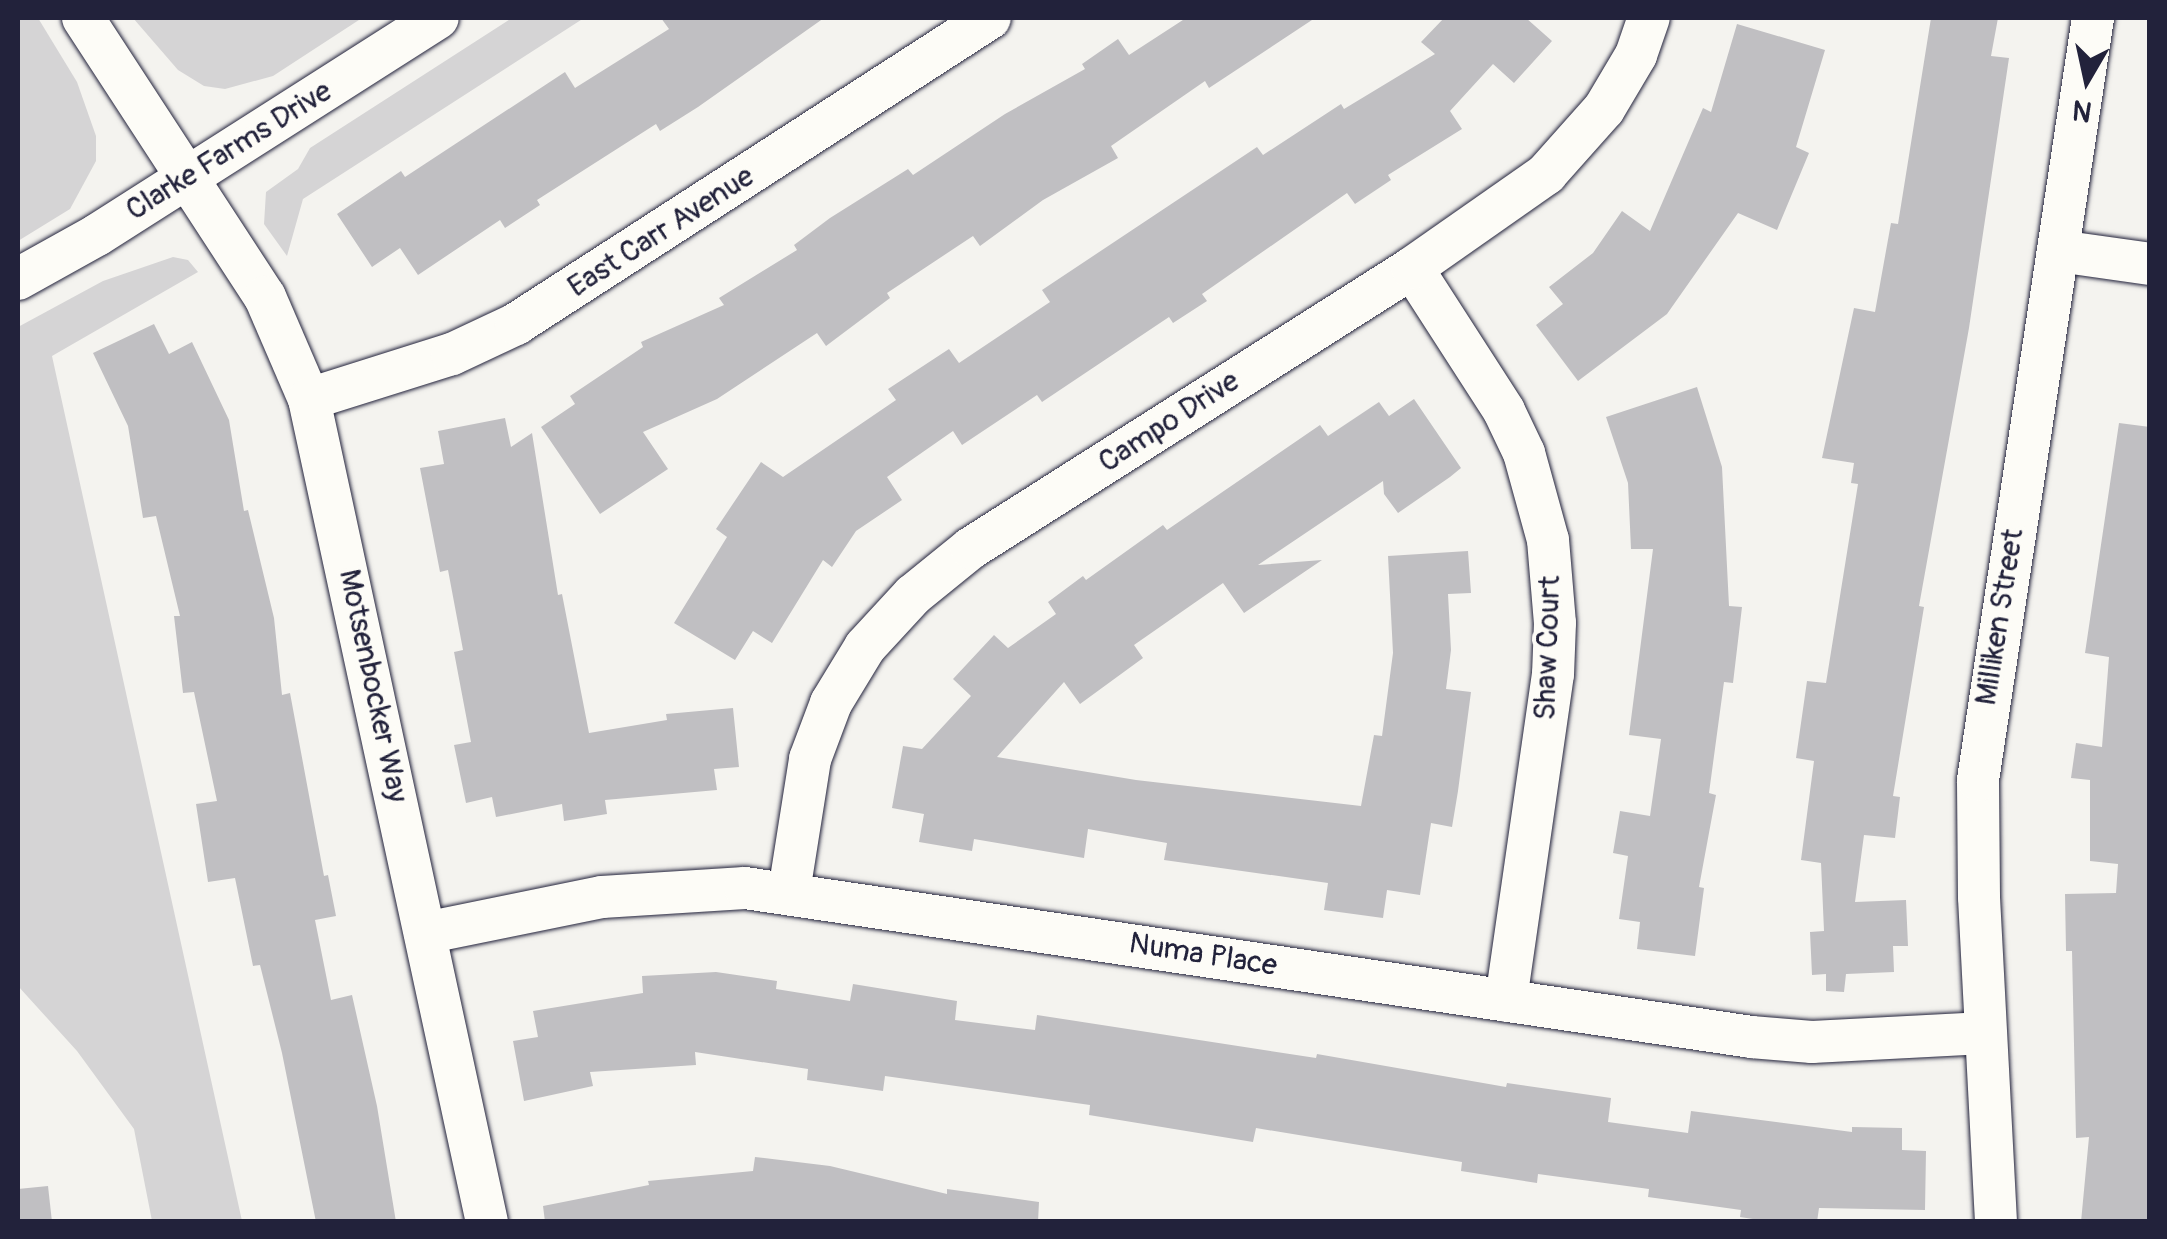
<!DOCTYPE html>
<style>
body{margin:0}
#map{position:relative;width:2167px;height:1239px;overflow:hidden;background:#f4f3ef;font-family:Pangolin,sans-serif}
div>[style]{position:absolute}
.green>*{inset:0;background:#d5d4d5}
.building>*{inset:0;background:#c0bfc2}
.roads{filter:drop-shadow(0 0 2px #22223b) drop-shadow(0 0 2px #22223b)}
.minor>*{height:42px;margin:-21px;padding:0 21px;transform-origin:21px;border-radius:21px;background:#fdfcf7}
span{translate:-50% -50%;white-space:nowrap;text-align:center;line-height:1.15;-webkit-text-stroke:8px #fdfcf7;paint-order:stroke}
.street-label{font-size:30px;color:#22223b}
.frame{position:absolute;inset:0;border:20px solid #22223b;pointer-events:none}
.north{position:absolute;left:2037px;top:30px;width:100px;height:100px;-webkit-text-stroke:8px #fdfcf7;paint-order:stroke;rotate:189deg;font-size:28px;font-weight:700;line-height:40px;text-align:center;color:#22223b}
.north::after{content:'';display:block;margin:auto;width:35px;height:45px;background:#22223b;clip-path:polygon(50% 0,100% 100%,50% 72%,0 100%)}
</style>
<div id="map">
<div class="green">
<div style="clip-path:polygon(18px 18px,38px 18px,77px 82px,96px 136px,96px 161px,70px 209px,18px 241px)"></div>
<div style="clip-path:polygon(133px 18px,362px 18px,273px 76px,225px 89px,204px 86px,178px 70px)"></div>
<div style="clip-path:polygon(512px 18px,584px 18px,303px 199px,287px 256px,264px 224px,266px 192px,298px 169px,310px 148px)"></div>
<div style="clip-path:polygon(173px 257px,188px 260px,198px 272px,52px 356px,242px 1221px,152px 1221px,134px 1129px,77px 1051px,18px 986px,18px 327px,103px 281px)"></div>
</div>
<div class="building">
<div style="clip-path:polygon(661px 18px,824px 18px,698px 107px,660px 131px,656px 124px,537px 200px,540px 205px,505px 228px,500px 220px,418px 275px,400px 248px,372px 267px,337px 214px,401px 171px,405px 177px,565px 72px,575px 88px,669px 29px)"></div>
<div style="clip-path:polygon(1186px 18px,1315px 18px,1209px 88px,1205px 81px,1111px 146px,1118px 158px,1043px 200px,980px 246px,973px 236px,887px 293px,890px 298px,826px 346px,817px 333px,717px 399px,643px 432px,668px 469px,600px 514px,541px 427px,575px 404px,570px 396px,643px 347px,641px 342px,724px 305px,719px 298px,797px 250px,794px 245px,830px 218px,908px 169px,913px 175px,1005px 114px,1085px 69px,1082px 64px,1118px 39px,1129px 55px)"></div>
<div style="clip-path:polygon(1444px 18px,1526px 18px,1552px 41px,1514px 83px,1493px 64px,1450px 111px,1462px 129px,1388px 175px,1391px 180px,1355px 204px,1347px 193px,1202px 294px,1207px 301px,1173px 323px,1169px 317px,1042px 402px,1037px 395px,962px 445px,953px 431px,887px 477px,902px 500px,856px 531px,832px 567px,823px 560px,772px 643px,753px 631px,735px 660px,674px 623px,727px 537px,716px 529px,761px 462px,783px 477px,896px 400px,888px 389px,949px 349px,959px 363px,1050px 302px,1042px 290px,1257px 147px,1263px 155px,1341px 104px,1344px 109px,1435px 54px,1421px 42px)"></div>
<div style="clip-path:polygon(1931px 18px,1998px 18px,1991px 56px,2009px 58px,1969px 328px,1919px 606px,1924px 607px,1893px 796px,1900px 797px,1895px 838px,1864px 835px,1855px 902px,1906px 900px,1908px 946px,1893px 946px,1894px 972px,1846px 974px,1844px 992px,1826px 991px,1826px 974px,1812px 975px,1810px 932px,1824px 931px,1821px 863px,1801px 860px,1814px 761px,1796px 758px,1807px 681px,1826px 683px,1858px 484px,1851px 483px,1854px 463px,1822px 458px,1854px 308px,1875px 312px,1891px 223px,1898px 224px)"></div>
<div style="clip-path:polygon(1737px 24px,1825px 50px,1796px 147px,1809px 153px,1777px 230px,1738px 213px,1667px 314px,1578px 381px,1536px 325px,1563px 304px,1549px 287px,1593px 253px,1622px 211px,1650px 231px,1703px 108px,1711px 112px)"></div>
<div style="clip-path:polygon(154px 324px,169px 354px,192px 342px,229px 420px,244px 511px,248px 510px,274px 618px,282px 695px,290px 693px,324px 876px,328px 875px,336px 916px,315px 920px,331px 1000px,352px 995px,377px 1106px,396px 1222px,316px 1222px,282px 1053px,260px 965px,253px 966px,235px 878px,208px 882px,196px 804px,217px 801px,194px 692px,183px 693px,174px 616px,180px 616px,156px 516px,143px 518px,128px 426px,93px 353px)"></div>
<div style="clip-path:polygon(1697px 387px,1722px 467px,1729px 606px,1742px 607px,1733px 683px,1724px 682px,1709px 793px,1716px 795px,1699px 887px,1704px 888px,1695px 956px,1637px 949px,1640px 922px,1619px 919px,1628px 856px,1613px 853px,1620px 811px,1650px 816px,1661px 739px,1629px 735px,1653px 549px,1631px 549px,1628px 483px,1606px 417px)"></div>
<div style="clip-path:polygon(1414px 399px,1461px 468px,1450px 477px,1398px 513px,1384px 494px,1383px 481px,1258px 565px,1322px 560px,1244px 613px,1223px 583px,1134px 645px,1143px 658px,1080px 704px,1064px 682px,997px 757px,1136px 780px,1361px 806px,1374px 735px,1382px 736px,1393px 653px,1388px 556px,1468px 551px,1471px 593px,1448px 594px,1451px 650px,1446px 689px,1471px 692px,1458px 791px,1452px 827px,1431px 823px,1420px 895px,1387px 890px,1383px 918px,1324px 910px,1328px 883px,1164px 860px,1167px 843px,1088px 829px,1084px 858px,974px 839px,972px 851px,919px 842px,924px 814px,892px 808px,903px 746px,922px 749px,971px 696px,953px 679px,994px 635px,1008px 648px,1056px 614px,1048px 602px,1083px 576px,1086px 580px,1163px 525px,1167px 530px,1320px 425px,1328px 436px,1379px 402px,1389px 416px)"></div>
<div style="clip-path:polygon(505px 418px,511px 447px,532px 433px,558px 595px,562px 594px,589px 733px,667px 720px,666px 714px,733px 708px,739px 767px,714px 769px,717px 790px,605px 800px,607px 814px,564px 821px,562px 804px,496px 817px,492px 797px,466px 803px,454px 745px,471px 742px,454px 652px,463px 650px,448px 570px,440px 572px,420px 468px,444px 464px,438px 431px)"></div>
<div style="clip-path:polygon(2119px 423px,2150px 427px,2150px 1222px,2081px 1222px,2089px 1137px,2076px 1138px,2072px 951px,2066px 951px,2065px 894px,2116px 893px,2118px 864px,2090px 861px,2090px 780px,2071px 778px,2076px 743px,2102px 747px,2109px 657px,2085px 653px)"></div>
<div style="clip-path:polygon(716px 972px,777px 981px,776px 989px,850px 1001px,853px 984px,957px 1001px,955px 1020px,1035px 1030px,1037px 1015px,1316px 1058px,1317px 1054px,1506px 1087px,1507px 1083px,1611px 1098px,1608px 1122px,1688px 1133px,1691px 1111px,1852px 1132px,1852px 1127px,1902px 1128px,1902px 1150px,1926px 1151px,1925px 1210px,1819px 1208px,1817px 1222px,1772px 1222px,1740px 1217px,1741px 1210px,1648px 1197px,1649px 1189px,1538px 1174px,1537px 1183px,1461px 1171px,1462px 1162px,1256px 1128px,1253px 1142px,1089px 1115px,1090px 1105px,885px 1076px,883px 1091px,807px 1080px,808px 1069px,695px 1052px,696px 1065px,590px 1072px,593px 1086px,524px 1101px,513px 1041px,538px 1037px,533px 1011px,643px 993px,642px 976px)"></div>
<div style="clip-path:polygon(755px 1157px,830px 1166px,947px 1194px,947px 1189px,1039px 1202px,1038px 1222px,545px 1222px,543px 1206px,649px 1185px,648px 1181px,753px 1171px)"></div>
<div style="clip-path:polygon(48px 1186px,52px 1222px,18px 1222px,18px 1189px)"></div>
</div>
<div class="roads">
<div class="minor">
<div style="left:83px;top:18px;width:333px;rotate:56.9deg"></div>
<div style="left:265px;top:297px;width:111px;rotate:66.7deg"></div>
<div style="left:309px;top:399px;width:842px;rotate:77.8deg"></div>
<div style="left:2058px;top:251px;width:93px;rotate:8deg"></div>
<div style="left:1412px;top:268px;width:170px;rotate:57.2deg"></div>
<div style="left:1504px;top:411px;width:47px;rotate:64.5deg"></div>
<div style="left:1524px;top:453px;width:90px;rotate:74.6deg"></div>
<div style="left:1548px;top:540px;width:83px;rotate:85.2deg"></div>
<div style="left:1555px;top:623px;width:51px;rotate:92.2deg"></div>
<div style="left:1553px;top:674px;width:330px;rotate:98.2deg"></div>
<div style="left:18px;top:279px;width:90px;rotate:-29.1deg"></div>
<div style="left:97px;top:235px;width:404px;rotate:-32.5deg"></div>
<div style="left:309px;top:399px;width:150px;rotate:-17.5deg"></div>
<div style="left:452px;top:354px;width:71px;rotate:-25.1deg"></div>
<div style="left:516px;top:324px;width:564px;rotate:-32.85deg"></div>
<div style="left:789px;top:892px;width:135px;rotate:-81deg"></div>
<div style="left:810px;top:759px;width:60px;rotate:-69.4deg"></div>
<div style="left:831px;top:703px;width:66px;rotate:-58.7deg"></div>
<div style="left:865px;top:647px;width:71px;rotate:-47.3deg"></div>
<div style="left:913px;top:595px;width:75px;rotate:-39deg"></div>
<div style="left:971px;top:548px;width:522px;rotate:-32.41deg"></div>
<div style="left:1412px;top:268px;width:164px;rotate:-35deg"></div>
<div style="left:1546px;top:174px;width:87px;rotate:-48.3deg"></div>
<div style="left:1604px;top:109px;width:63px;rotate:-59.3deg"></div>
<div style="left:1636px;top:55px;width:39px;rotate:-71deg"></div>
<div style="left:425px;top:933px;width:181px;rotate:-11.5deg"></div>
<div style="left:602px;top:897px;width:143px;rotate:-3.6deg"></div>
<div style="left:745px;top:888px;width:1017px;rotate:8.42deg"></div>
<div style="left:1751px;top:1037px;width:61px;rotate:4.7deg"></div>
<div style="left:1812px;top:1042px;width:173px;rotate:-3deg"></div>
<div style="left:1996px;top:1222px;width:325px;rotate:-93deg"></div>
<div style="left:1979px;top:897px;width:117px;rotate:-90.5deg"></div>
<div style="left:1978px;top:780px;width:771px;rotate:-81.42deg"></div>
</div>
</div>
<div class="street-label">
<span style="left:229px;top:151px;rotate:-32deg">Clarke Farms Drive</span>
<span style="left:661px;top:232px;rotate:-33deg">East Carr Avenue</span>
<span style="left:1169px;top:422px;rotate:-33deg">Campo Drive</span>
<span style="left:2000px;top:617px;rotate:-81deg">Milliken Street</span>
<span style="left:1548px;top:648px;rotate:-88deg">Shaw Court</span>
<span style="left:373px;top:686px;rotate:78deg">Motsenbocker Way</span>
<span style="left:1203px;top:955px;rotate:9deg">Numa Place</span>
</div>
<div class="frame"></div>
<div class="north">N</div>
</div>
